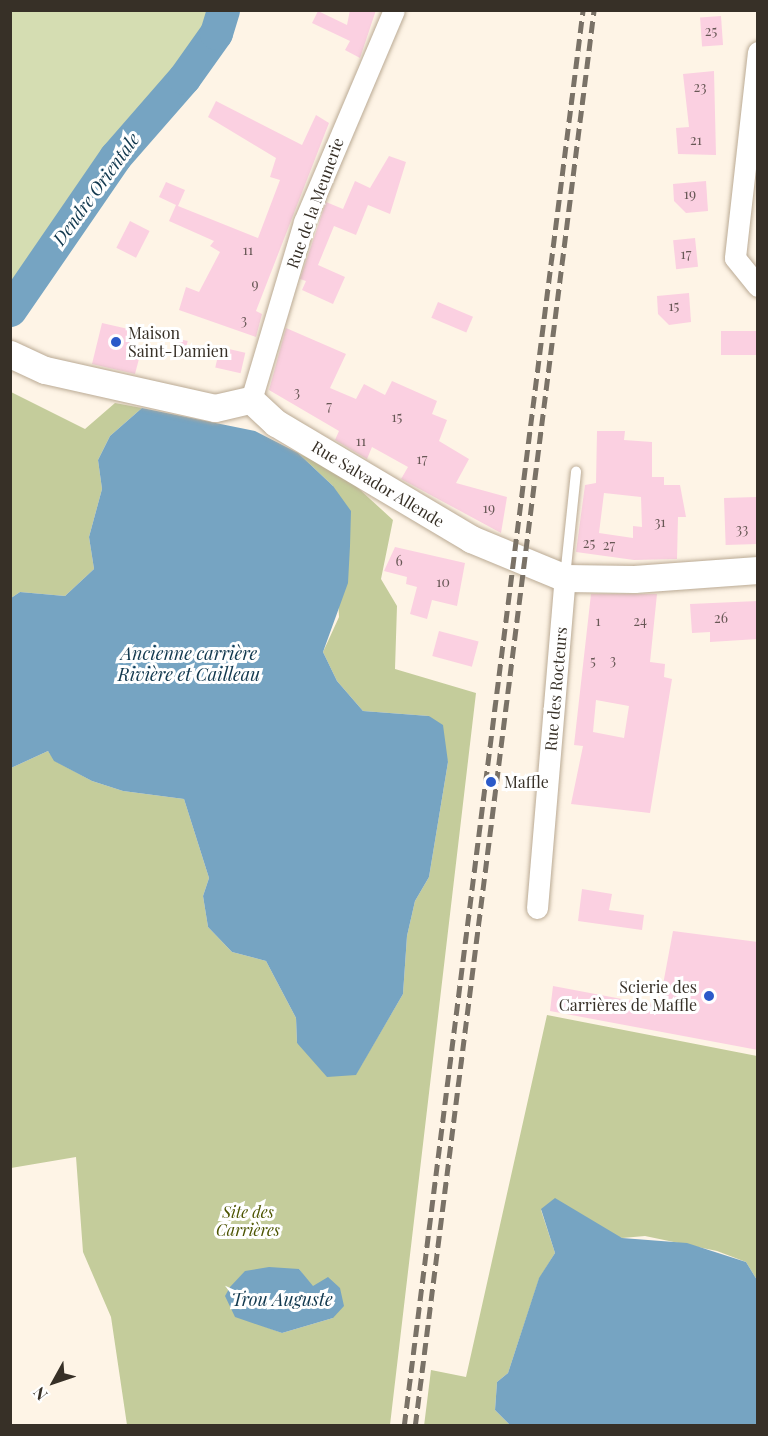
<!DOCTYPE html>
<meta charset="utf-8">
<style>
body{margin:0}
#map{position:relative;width:768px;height:1436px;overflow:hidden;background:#fef4e6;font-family:"Playfair Display",serif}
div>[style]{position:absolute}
.green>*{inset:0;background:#d5ddb2}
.forest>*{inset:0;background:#c4cc9b}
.water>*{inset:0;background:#76a4c2}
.river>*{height:33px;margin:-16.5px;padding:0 16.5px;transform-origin:16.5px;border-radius:16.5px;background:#76a4c2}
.building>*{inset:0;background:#fbd0e1;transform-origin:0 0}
.roads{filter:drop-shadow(0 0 2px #baaa94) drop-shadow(0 0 2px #baaa94)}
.service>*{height:10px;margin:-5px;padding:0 5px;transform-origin:5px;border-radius:5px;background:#fff}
.minor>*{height:21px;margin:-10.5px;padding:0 10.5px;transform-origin:10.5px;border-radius:10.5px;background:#fff}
.tertiary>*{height:27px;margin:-13.5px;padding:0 13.5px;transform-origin:13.5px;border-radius:13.5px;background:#fff}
.rail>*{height:4.5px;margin-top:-2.25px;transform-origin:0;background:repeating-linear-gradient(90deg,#7a7267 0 12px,transparent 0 18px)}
.dots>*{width:16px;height:16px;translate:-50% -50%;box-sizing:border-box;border:3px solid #fff;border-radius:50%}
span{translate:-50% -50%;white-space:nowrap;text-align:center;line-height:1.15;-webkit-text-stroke:6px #fff;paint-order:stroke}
.number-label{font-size:14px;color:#685856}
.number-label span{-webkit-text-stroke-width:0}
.street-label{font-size:16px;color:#373027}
.poi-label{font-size:16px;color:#373027}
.left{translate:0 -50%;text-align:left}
.right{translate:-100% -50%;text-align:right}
.park-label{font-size:16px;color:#4c5401;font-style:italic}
.water-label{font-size:18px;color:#11384e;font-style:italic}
.frame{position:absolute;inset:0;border:12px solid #373027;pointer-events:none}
.north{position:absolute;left:24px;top:1352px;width:60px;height:60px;-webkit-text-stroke:4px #fff;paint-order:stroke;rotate:230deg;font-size:16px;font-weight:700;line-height:24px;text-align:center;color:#373027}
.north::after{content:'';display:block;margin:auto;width:21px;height:27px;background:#373027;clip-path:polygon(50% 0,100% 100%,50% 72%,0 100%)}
</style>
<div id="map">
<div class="green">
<div style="clip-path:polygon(11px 10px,223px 11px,216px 33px,184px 78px,115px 157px,11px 298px)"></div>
</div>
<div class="forest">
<div style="clip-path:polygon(11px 392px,85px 429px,115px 403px,142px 408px,110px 436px,98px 460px,102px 489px,89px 537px,94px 569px,65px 596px,20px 592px,11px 598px)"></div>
<div style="clip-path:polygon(evenodd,298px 453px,346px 477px,393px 520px,381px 579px,397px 606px,395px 669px,476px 693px,390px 1425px,127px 1425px,111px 1317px,83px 1252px,76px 1157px,11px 1168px,11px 768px,48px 751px,55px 761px,92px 781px,123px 791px,184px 799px,209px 878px,203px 896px,208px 927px,232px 952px,266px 961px,296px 1018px,297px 1043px,356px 1074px,403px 994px,407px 936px,415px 901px,429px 877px,448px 762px,429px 716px,363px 711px,337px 681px,323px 652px,339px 617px,333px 486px,298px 453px,299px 1269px,333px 1318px,282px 1333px,258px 1324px,299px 1269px)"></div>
<div style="clip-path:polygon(547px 1015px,757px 1056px,757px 1280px,746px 1262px,717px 1251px,645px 1236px,622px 1238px,541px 1210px,555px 1253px,539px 1279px,508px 1373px,497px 1382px,495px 1410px,510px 1425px,424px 1426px,431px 1370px,466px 1377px)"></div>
</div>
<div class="water">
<div style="clip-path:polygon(142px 408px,255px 431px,298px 453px,333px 486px,351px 511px,350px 546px,348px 583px,323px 652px,337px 681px,363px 711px,429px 716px,443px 725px,448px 762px,429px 877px,415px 901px,407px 936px,403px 994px,356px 1075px,327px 1077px,297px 1043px,296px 1018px,266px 961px,232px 952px,208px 927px,203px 896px,209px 878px,184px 799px,123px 791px,92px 781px,54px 761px,48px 751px,11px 768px,11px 598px,20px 592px,65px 596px,94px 569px,89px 537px,102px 489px,98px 460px,110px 436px)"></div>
<div style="clip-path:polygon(555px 1198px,622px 1238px,687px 1243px,746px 1262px,757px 1280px,757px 1425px,510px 1425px,495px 1410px,497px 1382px,508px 1373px,539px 1278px,555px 1253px,541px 1209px)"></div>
<div style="clip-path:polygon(269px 1267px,299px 1269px,313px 1286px,328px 1277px,340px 1288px,344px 1306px,333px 1318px,282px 1333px,235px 1317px,225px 1296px,230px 1287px,245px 1271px)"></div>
</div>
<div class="river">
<div style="left:10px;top:310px;width:186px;rotate:-55.5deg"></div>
<div style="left:115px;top:157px;width:105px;rotate:-48.9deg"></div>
<div style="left:184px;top:78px;width:55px;rotate:-54.6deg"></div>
<div style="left:216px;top:33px;width:24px;rotate:-73deg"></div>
</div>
<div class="building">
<div style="clip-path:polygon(350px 10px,376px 10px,360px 58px,345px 50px,350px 41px,312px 23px,318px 11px,347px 25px)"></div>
<div style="left:721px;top:16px;width:29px;height:21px;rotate:86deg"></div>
<div style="clip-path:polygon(714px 71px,716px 155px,678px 154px,676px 128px,689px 127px,683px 74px)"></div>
<div style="clip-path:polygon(216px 101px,302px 145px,316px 115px,329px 123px,256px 311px,262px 314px,256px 337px,179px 310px,186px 287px,199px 292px,220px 252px,210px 246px,214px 241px,169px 221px,176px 205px,159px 197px,166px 182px,185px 190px,178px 206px,258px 238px,280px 180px,270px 177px,276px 158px,208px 117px)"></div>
<div style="clip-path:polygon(389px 156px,406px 162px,390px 214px,368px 205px,356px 235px,334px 226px,318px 265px,345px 277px,333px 304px,302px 290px,306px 281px,300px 279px,326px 202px,343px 209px,355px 181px,370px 188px)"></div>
<div style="clip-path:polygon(706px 181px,708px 211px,686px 213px,674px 201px,673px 184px)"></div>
<div style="left:130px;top:221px;width:22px;height:30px;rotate:27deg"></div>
<div style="left:695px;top:238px;width:29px;height:22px;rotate:84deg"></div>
<div style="clip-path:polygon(689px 293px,691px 322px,669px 325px,658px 314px,657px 296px)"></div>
<div style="left:438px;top:302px;width:38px;height:17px;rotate:23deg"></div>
<div style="clip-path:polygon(102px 323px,137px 331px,131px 353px,140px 355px,135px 374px,92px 364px)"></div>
<div style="clip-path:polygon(286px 328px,346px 354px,330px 388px,356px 399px,364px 384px,385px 395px,392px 381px,437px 401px,432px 414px,447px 420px,439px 441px,469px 459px,456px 483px,507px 497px,501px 533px,401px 479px,408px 467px,372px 447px,367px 459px,335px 440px,339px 431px,269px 390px)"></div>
<div style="left:758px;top:331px;width:24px;height:37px;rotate:90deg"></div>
<div style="left:175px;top:338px;width:13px;height:17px;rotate:13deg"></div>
<div style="left:220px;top:347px;width:26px;height:21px;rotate:13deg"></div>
<div style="clip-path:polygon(evenodd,597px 431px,625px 431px,624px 440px,652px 442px,652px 477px,664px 477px,664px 485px,680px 485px,686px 517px,678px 517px,677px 559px,634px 560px,576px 552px,585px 485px,596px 483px,597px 431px,604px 493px,641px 497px,642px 527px,633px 526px,633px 538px,599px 533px,604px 493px)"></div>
<div style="left:756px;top:497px;width:47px;height:32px;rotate:88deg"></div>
<div style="clip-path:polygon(395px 547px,465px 563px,457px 606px,432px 600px,427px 619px,410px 614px,417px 587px,406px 584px,407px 577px,384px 571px)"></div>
<div style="clip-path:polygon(evenodd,591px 594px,657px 594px,650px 662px,665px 664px,664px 677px,672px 679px,650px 813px,571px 804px,583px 746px,574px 745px,591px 594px,596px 700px,629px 706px,624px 738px,593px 732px,596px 700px)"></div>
<div style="clip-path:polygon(758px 601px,758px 639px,710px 642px,710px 632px,692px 633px,690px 604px)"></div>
<div style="left:439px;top:631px;width:41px;height:26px;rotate:15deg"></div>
<div style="clip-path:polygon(582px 889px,612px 894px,609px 910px,644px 915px,642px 930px,578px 921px)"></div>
<div style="clip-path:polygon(673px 931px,758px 942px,758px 1050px,550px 1011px,553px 986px,659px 1006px)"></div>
</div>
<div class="roads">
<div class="service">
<div style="left:565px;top:577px;width:106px;rotate:-84deg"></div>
</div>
<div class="minor">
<div style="left:758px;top:52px;width:207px;rotate:96.4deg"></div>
<div style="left:735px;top:258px;width:36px;rotate:51deg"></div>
<div style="left:251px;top:400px;width:186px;rotate:-73.4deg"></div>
<div style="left:304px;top:222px;width:230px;rotate:-67deg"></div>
<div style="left:537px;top:908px;width:331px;rotate:-85.2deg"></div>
</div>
<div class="tertiary">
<div style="left:10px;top:354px;width:38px;rotate:25deg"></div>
<div style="left:45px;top:370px;width:174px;rotate:12.6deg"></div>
<div style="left:215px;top:408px;width:37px;rotate:-13deg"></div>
<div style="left:251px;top:400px;width:34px;rotate:43deg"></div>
<div style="left:276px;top:423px;width:227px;rotate:30.7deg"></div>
<div style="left:471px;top:539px;width:102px;rotate:22.5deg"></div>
<div style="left:565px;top:578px;width:69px;rotate:0.8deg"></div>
<div style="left:634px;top:579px;width:124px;rotate:-4.2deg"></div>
</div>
</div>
<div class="rail">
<div style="left:404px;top:1426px;width:1427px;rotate:-82.8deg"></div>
<div style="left:415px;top:1426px;width:1427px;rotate:-82.8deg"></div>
</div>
<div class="dots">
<div style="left:116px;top:342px;background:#2b5ac9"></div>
<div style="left:491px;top:782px;background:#2b5ac9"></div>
<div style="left:709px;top:996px;background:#2b5ac9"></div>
</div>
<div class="number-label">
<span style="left:711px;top:31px">25</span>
<span style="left:700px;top:87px">23</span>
<span style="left:696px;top:140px">21</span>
<span style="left:690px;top:194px">19</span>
<span style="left:248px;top:250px">11</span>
<span style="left:686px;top:254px">17</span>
<span style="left:255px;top:284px">9</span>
<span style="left:674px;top:306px">15</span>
<span style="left:244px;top:320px">3</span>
<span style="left:297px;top:392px">3</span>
<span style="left:329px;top:406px">7</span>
<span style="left:397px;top:417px">15</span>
<span style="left:361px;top:441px">11</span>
<span style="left:422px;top:459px">17</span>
<span style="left:489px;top:508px">19</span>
<span style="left:660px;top:522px">31</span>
<span style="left:742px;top:529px">33</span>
<span style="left:589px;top:543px">25</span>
<span style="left:609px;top:545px">27</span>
<span style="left:399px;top:561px">6</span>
<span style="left:443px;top:582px">10</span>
<span style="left:721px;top:618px">26</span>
<span style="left:598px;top:621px">1</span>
<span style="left:640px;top:621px">24</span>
<span style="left:613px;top:660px">3</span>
<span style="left:593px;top:661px">5</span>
</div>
<div class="street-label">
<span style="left:315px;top:203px;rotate:-70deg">Rue de la Meunerie</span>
<span style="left:378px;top:484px;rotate:31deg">Rue Salvador Allende</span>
<span style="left:556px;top:689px;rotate:-85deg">Rue des Rocteurs</span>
</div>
<div class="poi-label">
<span class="left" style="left:128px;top:342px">Maison<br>Saint-Damien</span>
<span class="left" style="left:504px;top:782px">Maffle</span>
<span class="right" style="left:697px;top:996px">Scierie des<br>Carrières de Maffle</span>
</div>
<div class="park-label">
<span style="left:248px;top:1221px">Site des<br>Carrières</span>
</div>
<div class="water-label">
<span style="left:96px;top:189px;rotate:-54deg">Dendre Orientale</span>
<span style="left:189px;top:664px">Ancienne carrière<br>Rivière et Cailleau</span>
<span style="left:282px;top:1299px">Trou Auguste</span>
</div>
<div class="frame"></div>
<div class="north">N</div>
</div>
